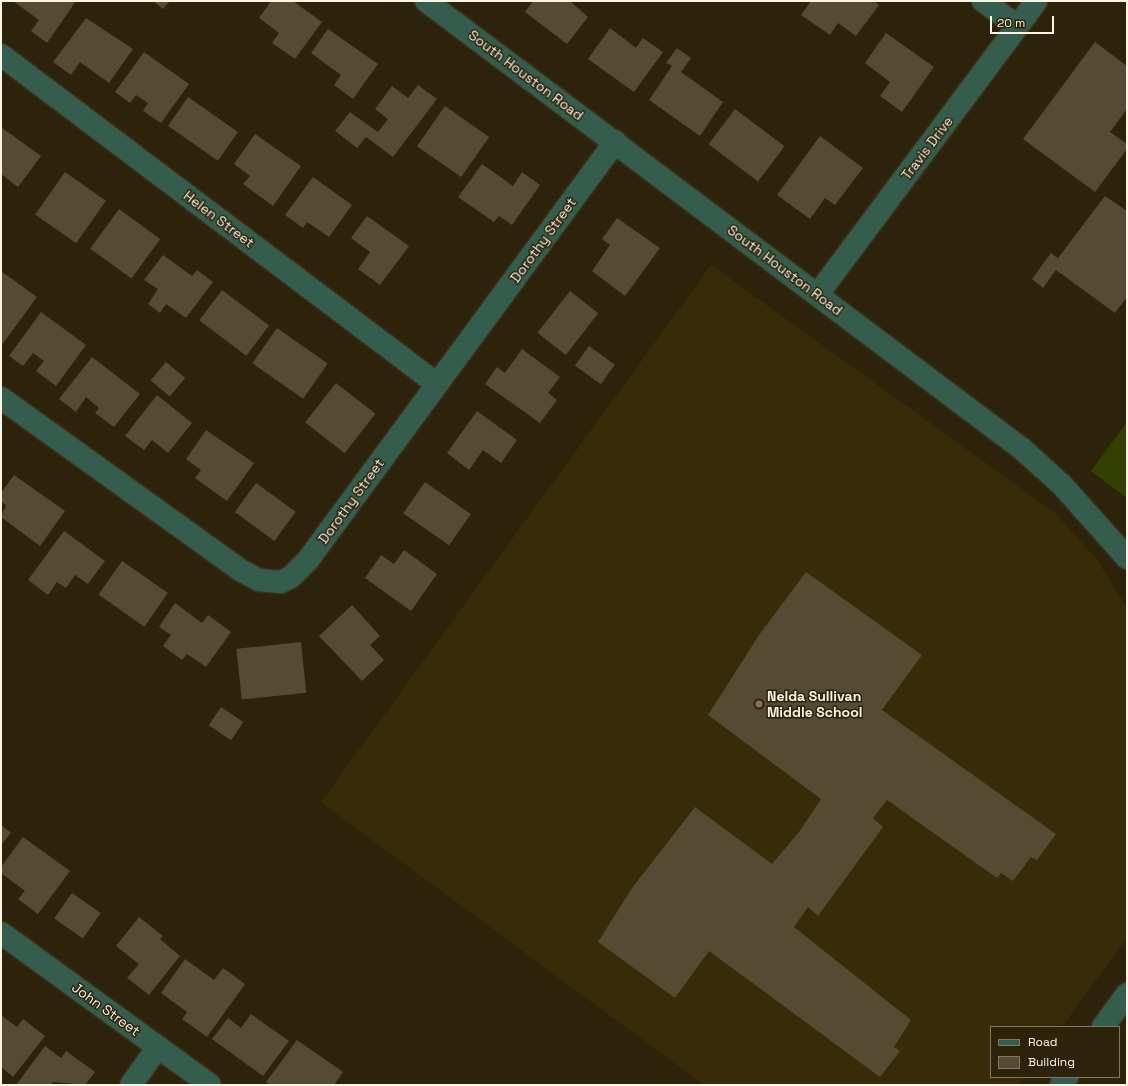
<!DOCTYPE html>
<style>
body{margin:0}
#map{position:relative;width:1128px;height:1086px;overflow:hidden;background:#2d230b;font-family:"Space Grotesk",sans-serif}
div>[style]{position:absolute}
.built>*{inset:0;background:#372b0a}
.green>*{inset:0;background:#344001}
.building>*{inset:0;background:#554a32;transform-origin:0 0}
.roads{filter:drop-shadow(0 0 1px #4a402a) drop-shadow(0 0 1px #4a402a)}
.minor>*{height:22px;margin:-11px;padding:0 11px;transform-origin:11px;border-radius:11px;background:#355d4d}
.dots>*{width:11px;height:11px;translate:-50% -50%;box-sizing:border-box;border:2px solid #2d230b;border-radius:50%}
span{translate:-50% -50%;white-space:nowrap;text-align:center;line-height:1.15;-webkit-text-stroke:3px #2d230b;paint-order:stroke}
.street-label{font-size:14px;color:#faf4e5}
.poi-label{font-size:14px;color:#faf4e5;font-weight:700}
.left{translate:0 -50%;text-align:left}
.frame{position:absolute;inset:0;border:2px solid #faf4e5;pointer-events:none}
.legend{position:absolute;left:990px;top:1026px;width:130px;height:52px;box-sizing:border-box;background:#2d230b;border:1px solid #7f7762;margin:0;padding:5px 7px;list-style:none;font-size:12px;color:#faf4e5}
.legend li{display:flex;align-items:center;gap:8px;height:20px}
.legend b{width:20px;border:1px solid #7f7762}
.scale{position:absolute;left:990px;top:16px;width:64px;height:18px;box-sizing:border-box;border:2px solid #faf4e5;border-top:0;padding-left:5px;font-size:12px;line-height:14px;white-space:nowrap;color:#faf4e5;-webkit-text-stroke:3px #2d230b;paint-order:stroke}
</style>
<div id="map">
<div class="built">
<div style="clip-path:polygon(711px 265px,1055px 513px,1095px 557px,1127px 607px,1127px 938px,1062px 1027px,991px 1027px,991px 1077px,1025px 1077px,1019px 1085px,704px 1085px,321px 802px)"></div>
</div>
<div class="green">
<div style="clip-path:polygon(1127px 422px,1127px 498px,1091px 471px)"></div>
</div>
<div class="building">
<div style="clip-path:polygon(13px 1px,76px 1px,47px 43px,31px 31px,39px 20px)"></div>
<div style="clip-path:polygon(153px 1px,170px 1px,163px 9px)"></div>
<div style="clip-path:polygon(271px 1px,293px 1px,322px 22px,295px 59px,272px 43px,279px 33px,259px 18px)"></div>
<div style="clip-path:polygon(533px 1px,570px 1px,588px 17px,567px 44px,525px 12px)"></div>
<div style="clip-path:polygon(811px 1px,874px 1px,879px 5px,856px 36px,838px 23px,830px 35px,801px 15px)"></div>
<div style="clip-path:polygon(86px 18px,133px 49px,109px 83px,80px 62px,71px 75px,53px 62px)"></div>
<div style="clip-path:polygon(610px 28px,636px 48px,643px 38px,663px 52px,634px 92px,588px 59px)"></div>
<div style="clip-path:polygon(328px 29px,378px 64px,353px 99px,334px 85px,341px 75px,311px 53px)"></div>
<div style="clip-path:polygon(886px 33px,934px 67px,902px 112px,880px 96px,890px 82px,865px 63px)"></div>
<div style="clip-path:polygon(1095px 42px,1127px 66px,1127px 109px,1110px 132px,1127px 144px,1127px 149px,1095px 192px,1023px 139px)"></div>
<div style="clip-path:polygon(677px 48px,691px 58px,681px 72px,723px 102px,700px 136px,649px 100px,672px 66px,666px 63px)"></div>
<div style="clip-path:polygon(144px 52px,189px 84px,161px 123px,143px 111px,148px 103px,136px 95px,130px 103px,115px 92px)"></div>
<div style="clip-path:polygon(418px 85px,437px 99px,393px 157px,366px 137px,357px 148px,335px 131px,350px 112px,378px 132px,388px 119px,375px 109px,392px 86px,408px 98px)"></div>
<div style="left:188px;top:97px;width:61px;height:35px;rotate:35deg"></div>
<div style="left:445px;top:106px;width:54px;height:49px;rotate:35deg"></div>
<div style="left:735px;top:109px;width:62px;height:44px;rotate:37deg"></div>
<div style="clip-path:polygon(1px 127px,41px 156px,18px 187px,1px 174px)"></div>
<div style="clip-path:polygon(255px 134px,301px 166px,273px 206px,243px 184px,250px 176px,234px 164px)"></div>
<div style="clip-path:polygon(820px 136px,863px 168px,835px 205px,825px 198px,810px 219px,777px 195px)"></div>
<div style="clip-path:polygon(482px 164px,513px 186px,522px 172px,540px 185px,512px 225px,499px 216px,494px 222px,458px 197px)"></div>
<div style="left:65px;top:172px;width:50px;height:52px;rotate:35deg"></div>
<div style="clip-path:polygon(313px 177px,352px 205px,329px 237px,307px 222px,303px 228px,285px 215px)"></div>
<div style="clip-path:polygon(1105px 196px,1127px 211px,1127px 297px,1115px 313px,1056px 270px,1043px 288px,1032px 279px,1051px 253px,1058px 258px)"></div>
<div style="left:119px;top:209px;width:51px;height:49px;rotate:36deg"></div>
<div style="clip-path:polygon(367px 216px,409px 246px,380px 285px,358px 269px,370px 252px,351px 238px)"></div>
<div style="clip-path:polygon(617px 218px,660px 248px,625px 296px,592px 271px,610px 245px,602px 239px)"></div>
<div style="clip-path:polygon(163px 255px,192px 276px,197px 270px,213px 282px,186px 318px,166px 304px,160px 313px,148px 304px,158px 289px,144px 280px)"></div>
<div style="clip-path:polygon(1px 271px,37px 297px,1px 346px)"></div>
<div style="left:222px;top:290px;width:59px;height:38px;rotate:37deg"></div>
<div style="left:570px;top:291px;width:36px;height:53px;rotate:38deg"></div>
<div style="clip-path:polygon(41px 312px,86px 345px,56px 386px,36px 371px,44px 361px,33px 353px,23px 366px,9px 356px)"></div>
<div style="left:277px;top:328px;width:62px;height:43px;rotate:35deg"></div>
<div style="left:589px;top:346px;width:32px;height:24px;rotate:36deg"></div>
<div style="clip-path:polygon(522px 349px,560px 377px,548px 393px,557px 400px,540px 423px,485px 384px,497px 367px,505px 373px)"></div>
<div style="clip-path:polygon(92px 357px,140px 394px,114px 427px,95px 413px,99px 408px,86px 397px,76px 412px,59px 399px)"></div>
<div style="left:166px;top:362px;width:25px;height:24px;rotate:40deg"></div>
<div style="left:336px;top:383px;width:50px;height:50px;rotate:38deg"></div>
<div style="clip-path:polygon(157px 395px,192px 423px,168px 453px,152px 440px,144px 450px,125px 436px)"></div>
<div style="clip-path:polygon(477px 411px,517px 440px,501px 463px,483px 450px,469px 470px,447px 453px)"></div>
<div style="clip-path:polygon(206px 430px,254px 463px,227px 501px,195px 478px,201px 470px,186px 459px)"></div>
<div style="clip-path:polygon(14px 475px,65px 511px,40px 546px,1px 517px,6px 505px,1px 502px,1px 493px)"></div>
<div style="left:425px;top:482px;width:56px;height:38px;rotate:35deg"></div>
<div style="left:256px;top:483px;width:49px;height:36px;rotate:36deg"></div>
<div style="clip-path:polygon(64px 531px,105px 561px,88px 584px,75px 575px,66px 588px,57px 582px,48px 595px,28px 580px)"></div>
<div style="clip-path:polygon(404px 550px,437px 574px,411px 611px,365px 578px,381px 555px,394px 564px)"></div>
<div style="left:122px;top:561px;width:56px;height:41px;rotate:35deg"></div>
<div style="clip-path:polygon(806px 572px,922px 655px,882px 710px,1056px 834px,1037px 860px,1031px 857px,1013px 881px,1001px 873px,997px 878px,887px 800px,873px 818px,883px 827px,818px 916px,808px 907px,794px 927px,911px 1020px,894px 1047px,900px 1051px,880px 1077px,709px 951px,675px 998px,598px 942px,632px 888px,695px 807px,772px 864px,799px 832px,821px 799px,708px 715px,759px 635px)"></div>
<div style="clip-path:polygon(175px 603px,202px 623px,208px 615px,231px 632px,206px 667px,187px 654px,182px 660px,163px 646px,171px 635px,159px 627px)"></div>
<div style="clip-path:polygon(352px 605px,380px 636px,370px 645px,384px 660px,362px 681px,319px 636px)"></div>
<div style="left:301px;top:642px;width:51px;height:65px;rotate:84deg"></div>
<div style="left:221px;top:707px;width:27px;height:22px;rotate:34deg"></div>
<div style="clip-path:polygon(1px 825px,11px 833px,1px 845px)"></div>
<div style="clip-path:polygon(23px 837px,70px 871px,38px 914px,18px 899px,25px 891px,1px 873px,1px 867px)"></div>
<div style="left:72px;top:893px;width:35px;height:31px;rotate:35deg"></div>
<div style="clip-path:polygon(139px 917px,163px 936px,160px 939px,180px 956px,149px 995px,127px 978px,139px 964px,116px 946px)"></div>
<div style="clip-path:polygon(185px 959px,214px 980px,223px 968px,245px 984px,207px 1037px,182px 1019px,187px 1012px,161px 993px)"></div>
<div style="clip-path:polygon(251px 1014px,289px 1041px,263px 1076px,212px 1039px,228px 1018px,241px 1028px)"></div>
<div style="clip-path:polygon(1px 1015px,17px 1027px,23px 1019px,45px 1036px,13px 1077px,1px 1067px)"></div>
<div style="clip-path:polygon(297px 1040px,343px 1072px,334px 1085px,270px 1085px,266px 1082px)"></div>
<div style="clip-path:polygon(45px 1046px,61px 1058px,66px 1051px,95px 1072px,85px 1085px,53px 1082px,51px 1085px,16px 1085px)"></div>
</div>
<div class="roads">
<div class="minor">
<div style="left:426px;top:1px;width:744px;rotate:36.92deg"></div>
<div style="left:1021px;top:448px;width:55px;rotate:42.1deg"></div>
<div style="left:1062px;top:485px;width:98px;rotate:48.3deg"></div>
<div style="left:983px;top:1px;width:42px;rotate:36.3deg"></div>
<div style="left:1px;top:55px;width:546px;rotate:37.04deg"></div>
<div style="left:818px;top:294px;width:365px;rotate:-53.3deg"></div>
<div style="left:1px;top:398px;width:294px;rotate:35.7deg"></div>
<div style="left:240px;top:570px;width:21px;rotate:28deg"></div>
<div style="left:259px;top:580px;width:22px;rotate:5deg"></div>
<div style="left:281px;top:582px;width:11px;rotate:-27deg"></div>
<div style="left:291px;top:577px;width:24px;rotate:-45deg"></div>
<div style="left:308px;top:560px;width:519px;rotate:-53.7deg"></div>
<div style="left:1px;top:933px;width:258px;rotate:36deg"></div>
<div style="left:1103px;top:1027px;width:41px;rotate:-54deg"></div>
<div style="left:131px;top:1085px;width:47px;rotate:-54.6deg"></div>
<div style="left:1061px;top:1085px;width:10px;rotate:-53deg"></div>
</div>
</div>
<div class="dots">
<div style="left:759px;top:704px;background:#8d6e63"></div>
</div>
<div class="street-label">
<span style="left:526px;top:75px;rotate:37deg">South Houston Road</span>
<span style="left:927px;top:148px;rotate:-53deg">Travis Drive</span>
<span style="left:219px;top:219px;rotate:37deg">Helen Street</span>
<span style="left:543px;top:240px;rotate:-54deg">Dorothy Street</span>
<span style="left:785px;top:270px;rotate:37deg">South Houston Road</span>
<span style="left:351px;top:501px;rotate:-54deg">Dorothy Street</span>
<span style="left:106px;top:1009px;rotate:36deg">John Street</span>
</div>
<div class="poi-label">
<span class="left" style="left:767px;top:704px">Nelda Sullivan<br>Middle School</span>
</div>
<div class="frame"></div>
<ul class="legend">
<li><b style="height:5px;background:#355d4d"></b>Road</li>
<li><b style="height:11px;background:#554a32"></b>Building</li>
</ul>
<div class="scale">20 m</div>
</div>
